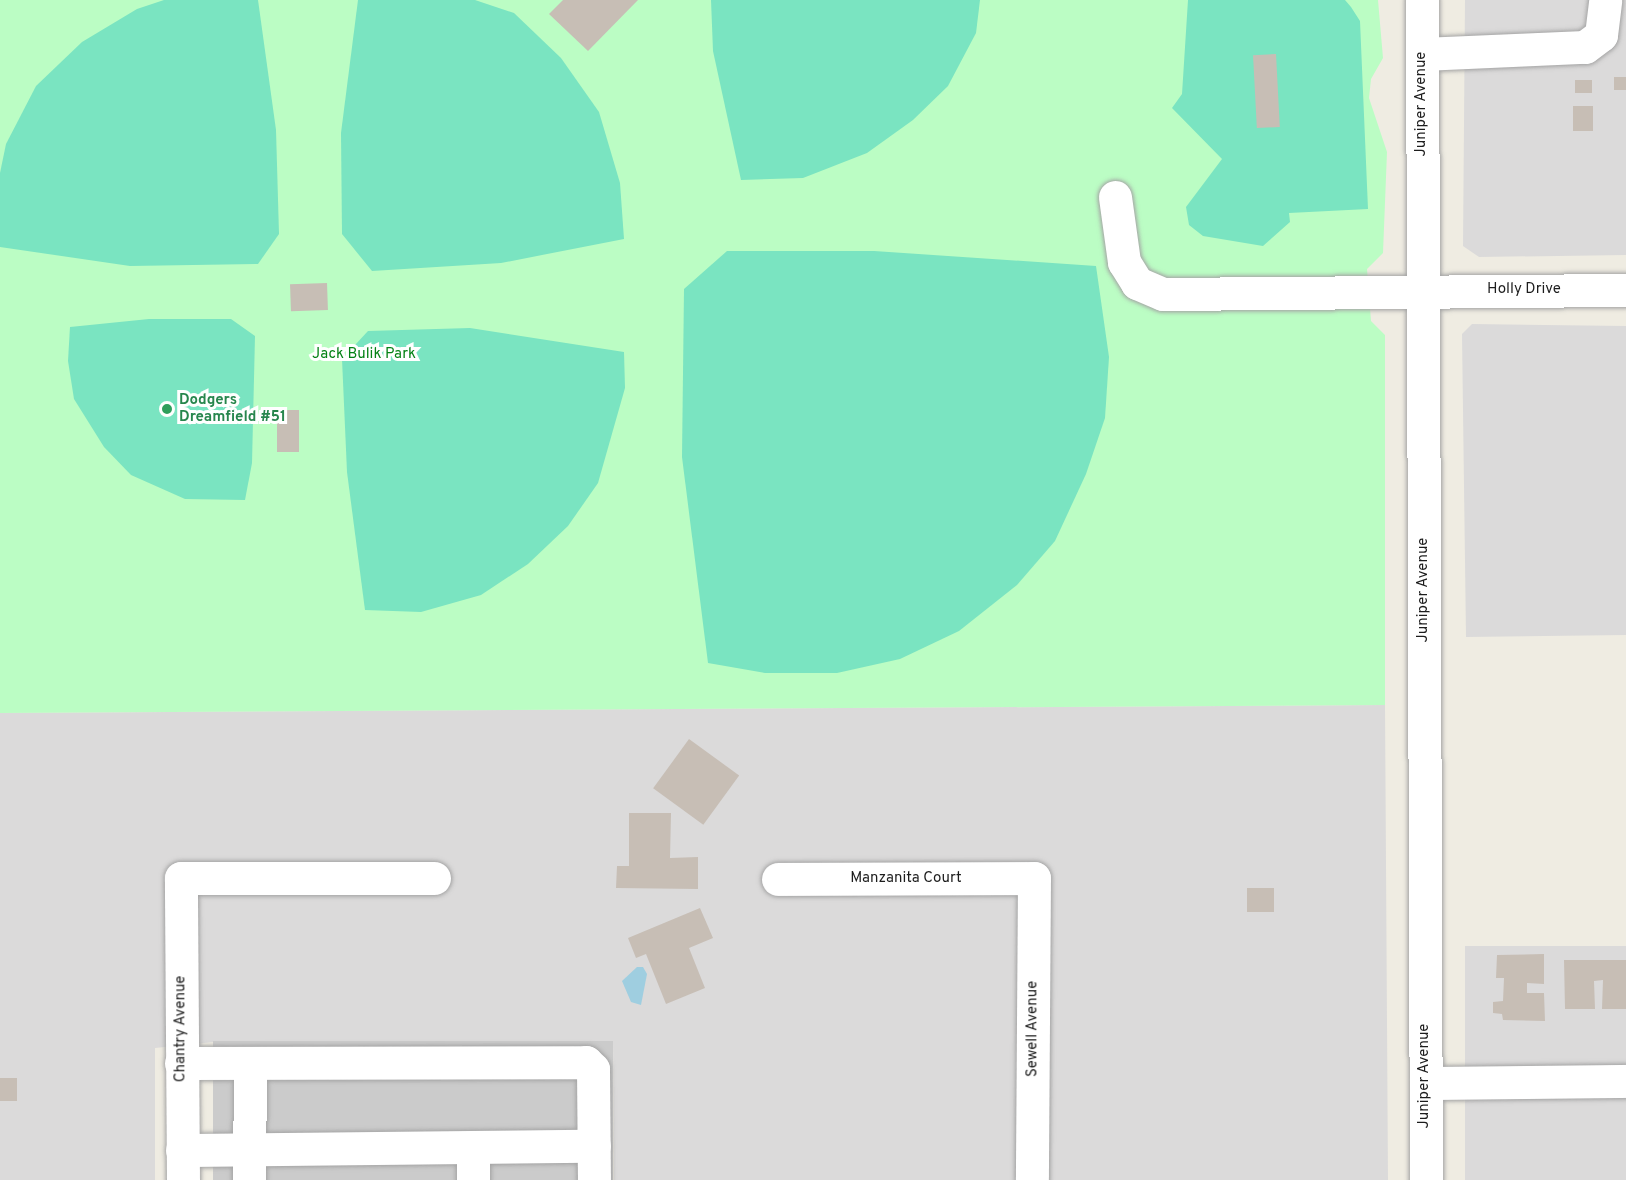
<!DOCTYPE html>
<style>
body{margin:0}
#map{position:relative;width:1626px;height:1180px;overflow:hidden;background:#efece2;font-family:Overpass,sans-serif}
div>[style]{position:absolute}
.residential>*{inset:0;background:#dbdada;transform-origin:0 0}
.religious>*{inset:0;background:#cbcbcb;transform-origin:0 0}
.park>*{inset:0;background:#bbfdc4}
.pitch>*{inset:0;background:#7ae4c1}
.water>*{inset:0;background:#9fcee0}
.building>*{inset:0;background:#c7beb5;transform-origin:0 0}
.roads{filter:drop-shadow(0 0 2px #a4a4a4) drop-shadow(0 0 2px #a4a4a4)}
.minor>*{height:33px;margin:-16.5px;padding:0 16.5px;transform-origin:16.5px;border-radius:16.5px;background:#fff}
.dots>*{width:16px;height:16px;translate:-50% -50%;box-sizing:border-box;border:3px solid #fff;border-radius:50%}
span{translate:-50% -50%;white-space:nowrap;text-align:center;line-height:1.15;-webkit-text-stroke:6px #fff;paint-order:stroke}
.street-label{font-size:15px;color:#1d1d1d}
.park-label{font-size:15px;color:#048215}
.leisure-label{font-size:15px;color:#27864d;font-weight:700}
.left{translate:0 -50%;text-align:left}
</style>
<div id="map">
<div class="residential">
<div style="clip-path:polygon(1465px 0,1626px 0,1626px 255px,1479px 257px,1463px 246px)"></div>
<div style="clip-path:polygon(1472px 324px,1626px 326px,1626px 635px,1466px 637px,1462px 334px)"></div>
<div style="clip-path:polygon(1385px 705px,1388px 1180px,614px 1180px,613px 1041px,213px 1042px,155px 1048px,155px 1180px,0 1180px,0 713px)"></div>
<div style="left:1626px;top:946px;width:234px;height:161px;rotate:90deg"></div>
</div>
<div class="religious">
<div style="left:613px;top:1041px;width:139px;height:400px;rotate:90deg"></div>
</div>
<div class="park">
<div style="clip-path:polygon(0 0,1378px 0,1383px 58px,1371px 79px,1369px 98px,1387px 152px,1383px 253px,1367px 269px,1371px 321px,1385px 335px,1385px 705px,0 713px)"></div>
</div>
<div class="pitch">
<div style="clip-path:polygon(164px 0,258px 0,276px 130px,279px 234px,258px 264px,130px 266px,0 247px,0 173px,6px 144px,36px 86px,82px 42px,137px 9px)"></div>
<div style="clip-path:polygon(358px 0,475px 0,514px 13px,561px 58px,599px 112px,620px 183px,624px 239px,501px 263px,372px 271px,342px 234px,341px 133px)"></div>
<div style="clip-path:polygon(711px 0,980px 0,976px 33px,948px 86px,913px 120px,867px 153px,803px 178px,741px 180px,713px 51px)"></div>
<div style="clip-path:polygon(1188px 0,1345px 0,1351px 7px,1360px 21px,1368px 209px,1289px 213px,1290px 222px,1263px 246px,1203px 236px,1189px 225px,1186px 207px,1222px 159px,1172px 108px,1182px 94px)"></div>
<div style="clip-path:polygon(727px 251px,874px 251px,1096px 266px,1109px 357px,1105px 418px,1086px 474px,1055px 541px,1017px 585px,959px 631px,900px 659px,837px 673px,765px 673px,708px 663px,682px 457px,684px 289px)"></div>
<div style="clip-path:polygon(149px 319px,231px 319px,255px 336px,252px 463px,245px 500px,185px 499px,131px 475px,104px 447px,74px 399px,68px 361px,70px 327px)"></div>
<div style="clip-path:polygon(470px 328px,624px 352px,625px 388px,598px 483px,568px 526px,528px 564px,481px 595px,421px 612px,365px 610px,347px 472px,342px 359px,368px 331px)"></div>
</div>
<div class="water">
<div style="clip-path:polygon(637px 967px,643px 967px,647px 974px,641px 1005px,631px 1002px,622px 981px)"></div>
</div>
<div class="building">
<div style="clip-path:polygon(563px 0,638px 0,588px 51px,549px 14px)"></div>
<div style="left:1276px;top:54px;width:73px;height:23px;rotate:87deg"></div>
<div style="left:1614px;top:77px;width:12px;height:13px"></div>
<div style="left:1575px;top:80px;width:17px;height:13px"></div>
<div style="left:1573px;top:106px;width:20px;height:25px"></div>
<div style="left:327px;top:283px;width:27px;height:37px;rotate:88deg"></div>
<div style="left:277px;top:410px;width:22px;height:42px"></div>
<div style="left:689px;top:739px;width:62px;height:61px;rotate:36deg"></div>
<div style="clip-path:polygon(629px 813px,671px 813px,670px 858px,698px 857px,698px 889px,616px 888px,617px 866px,629px 866px)"></div>
<div style="left:1247px;top:888px;width:27px;height:24px"></div>
<div style="clip-path:polygon(700px 908px,713px 938px,689px 948px,705px 988px,666px 1004px,646px 954px,636px 958px,628px 938px)"></div>
<div style="clip-path:polygon(1544px 954px,1544px 984px,1527px 983px,1527px 993px,1544px 993px,1545px 1021px,1503px 1020px,1502px 1014px,1493px 1013px,1493px 1002px,1503px 1001px,1504px 978px,1496px 978px,1497px 955px)"></div>
<div style="clip-path:polygon(1564px 960px,1626px 960px,1626px 1009px,1602px 1009px,1603px 980px,1594px 981px,1595px 1009px,1565px 1009px)"></div>
<div style="left:0;top:1078px;width:17px;height:23px"></div>
</div>
<div class="roads">
<div class="minor">
<div style="left:1422px;top:0;width:1180px;rotate:89.81deg"></div>
<div style="left:1422px;top:54px;width:163px;rotate:-2.5deg"></div>
<div style="left:1585px;top:47px;width:20px;rotate:-37deg"></div>
<div style="left:1601px;top:35px;width:35px;rotate:-83deg"></div>
<div style="left:1115px;top:197px;width:66px;rotate:82.1deg"></div>
<div style="left:1124px;top:262px;width:25px;rotate:58deg"></div>
<div style="left:1137px;top:283px;width:28px;rotate:23deg"></div>
<div style="left:1163px;top:294px;width:463px;rotate:-0.5deg"></div>
<div style="left:778px;top:879px;width:256px;rotate:-0.2deg"></div>
<div style="left:1034px;top:878px;width:302px;rotate:90.4deg"></div>
<div style="left:181px;top:1063px;width:405px;rotate:-0.1deg"></div>
<div style="left:586px;top:1062px;width:10px;rotate:45deg"></div>
<div style="left:593px;top:1069px;width:111px;rotate:89.5deg"></div>
<div style="left:1426px;top:1083px;width:200px;rotate:-0.6deg"></div>
<div style="left:473px;top:1147px;width:33px;rotate:90deg"></div>
<div style="left:182px;top:1150px;width:412px;rotate:-0.6deg"></div>
<div style="left:183px;top:1180px;width:302px;rotate:-90.4deg"></div>
<div style="left:181px;top:878px;width:253px"></div>
<div style="left:249px;top:1180px;width:117px;rotate:-89.5deg"></div>
</div>
</div>
<div class="dots">
<div style="left:167px;top:409px;background:#2e9e5b"></div>
</div>
<div class="street-label">
<span style="left:1422px;top:104px;rotate:-90deg">Juniper Avenue</span>
<span style="left:1524px;top:290px">Holly Drive</span>
<span style="left:1424px;top:590px;rotate:-90deg">Juniper Avenue</span>
<span style="left:906px;top:879px">Manzanita Court</span>
<span style="left:181px;top:1029px;rotate:-90deg">Chantry Avenue</span>
<span style="left:1033px;top:1029px;rotate:-90deg">Sewell Avenue</span>
<span style="left:1425px;top:1076px;rotate:-90deg">Juniper Avenue</span>
</div>
<div class="park-label">
<span style="left:364px;top:355px">Jack Bulik Park</span>
</div>
<div class="leisure-label">
<span class="left" style="left:179px;top:409px">Dodgers<br>Dreamfield #51</span>
</div>
</div>
